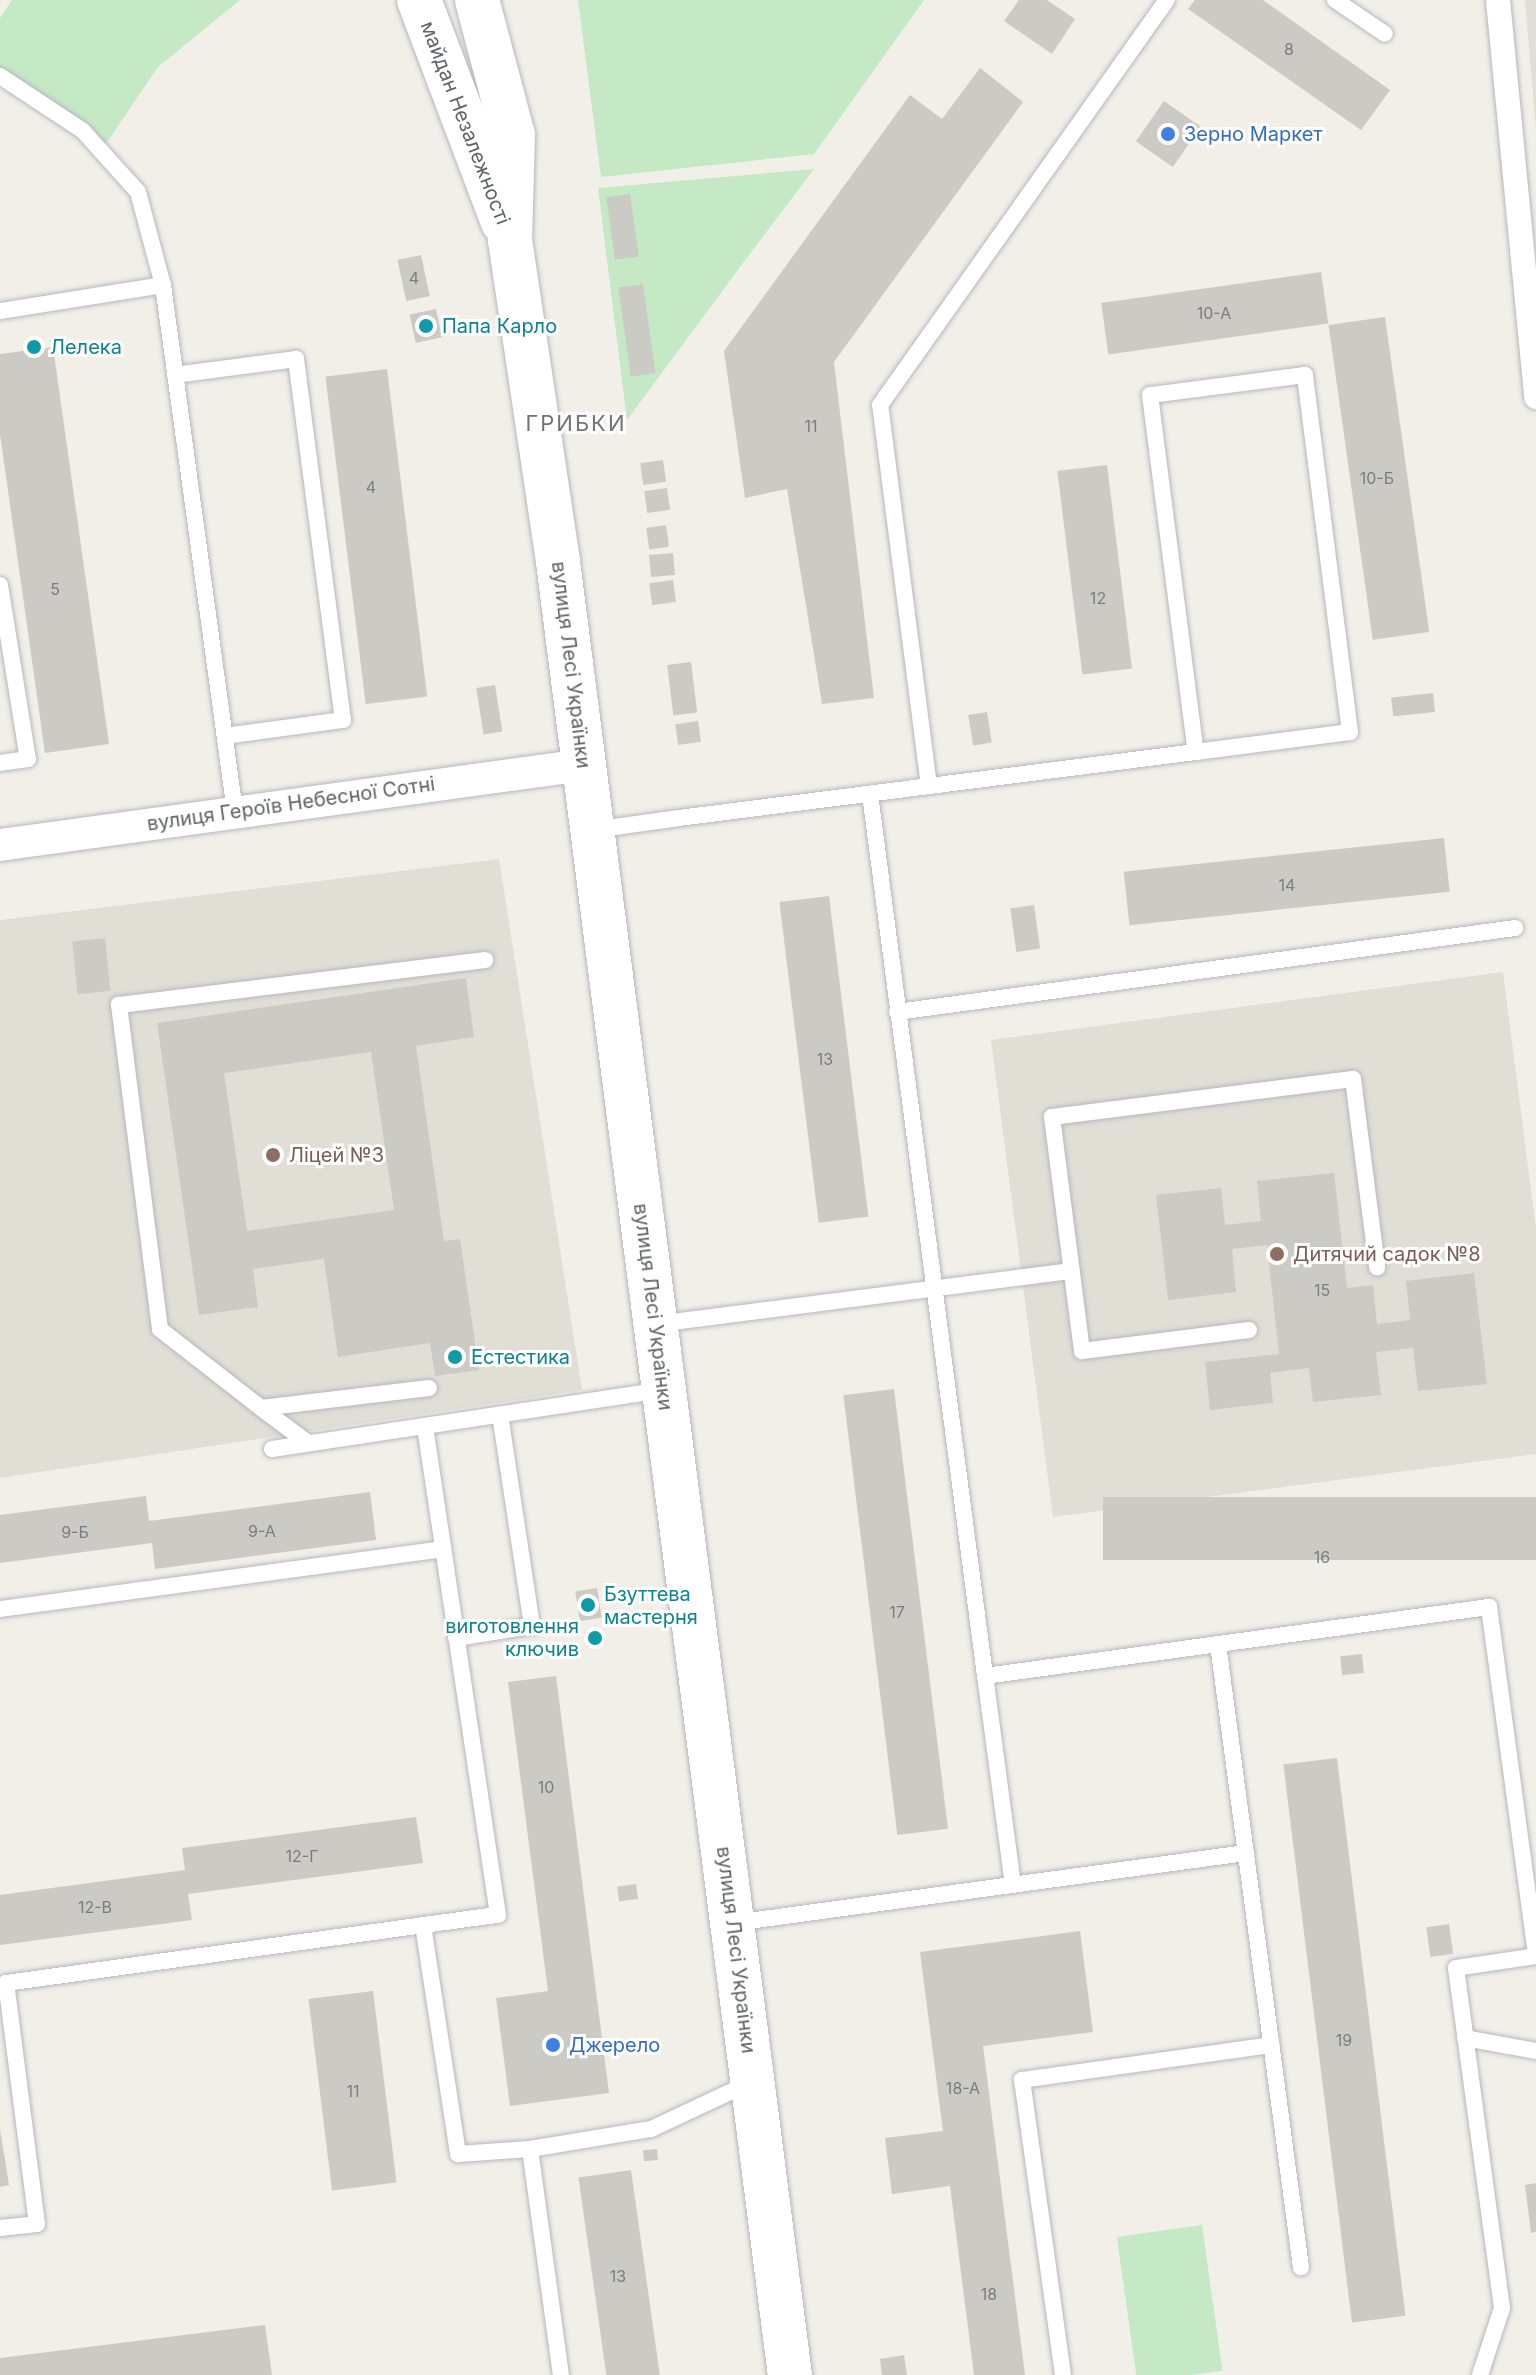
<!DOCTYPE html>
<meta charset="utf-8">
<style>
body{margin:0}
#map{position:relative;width:1536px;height:2375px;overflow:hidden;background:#f1efe8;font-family:Inter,sans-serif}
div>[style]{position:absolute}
.education>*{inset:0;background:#e1ded6}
.green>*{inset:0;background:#c5e8c5;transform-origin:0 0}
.building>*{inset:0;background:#cccac5;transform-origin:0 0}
.roads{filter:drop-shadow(0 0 2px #b5b8bc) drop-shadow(0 0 2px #b5b8bc)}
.service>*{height:16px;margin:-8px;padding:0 8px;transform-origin:8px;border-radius:8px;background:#fff}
.pedestrian>*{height:24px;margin:-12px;padding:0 12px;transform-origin:12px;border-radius:12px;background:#fff}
.minor>*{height:32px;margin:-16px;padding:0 16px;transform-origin:16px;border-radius:16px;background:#fff}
.secondary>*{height:44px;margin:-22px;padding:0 22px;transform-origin:22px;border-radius:22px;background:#fff}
.dots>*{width:22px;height:22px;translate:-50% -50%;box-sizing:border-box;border:4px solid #fff;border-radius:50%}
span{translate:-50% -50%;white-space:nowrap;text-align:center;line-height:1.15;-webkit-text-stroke:6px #fff;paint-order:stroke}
.number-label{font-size:16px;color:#7a7d7f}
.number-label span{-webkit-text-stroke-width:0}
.street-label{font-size:20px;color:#5f6368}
.shop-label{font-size:20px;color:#366cbe}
.left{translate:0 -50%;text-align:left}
.culture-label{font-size:20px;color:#0d838f}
.right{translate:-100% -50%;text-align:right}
.education-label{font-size:20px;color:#785e54}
.neighbourhood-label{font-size:22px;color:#70757a;letter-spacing:2px}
</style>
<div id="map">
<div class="education">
<div style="clip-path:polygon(1525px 0,1536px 0,1536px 130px)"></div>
<div style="clip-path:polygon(499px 859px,582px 1390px,0 1478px,0 920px)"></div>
<div style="clip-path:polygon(1503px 972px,1536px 1229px,1536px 1454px,1053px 1517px,991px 1040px)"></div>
</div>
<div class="green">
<div style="clip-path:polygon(12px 0,240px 0,158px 67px,99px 154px,0 79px,0 18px)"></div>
<div style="clip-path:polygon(578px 0,924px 0,814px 154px,601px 177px)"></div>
<div style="clip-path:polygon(814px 169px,740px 267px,627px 420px,598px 188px)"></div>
<div style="left:1202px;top:2225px;width:147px;height:86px;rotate:82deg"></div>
</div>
<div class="building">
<div style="clip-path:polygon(1019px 0,1047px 0,1075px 19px,1052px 54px,1004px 21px)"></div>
<div style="clip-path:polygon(1195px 0,1263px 0,1390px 90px,1361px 130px,1188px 9px)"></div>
<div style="clip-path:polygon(980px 68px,1023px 102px,834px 362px,874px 698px,822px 704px,787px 489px,745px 498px,724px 351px,910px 95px,942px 119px)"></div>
<div style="left:1164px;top:101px;width:45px;height:49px;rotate:35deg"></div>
<div style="left:630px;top:194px;width:63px;height:24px;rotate:82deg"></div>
<div style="left:421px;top:255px;width:42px;height:24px;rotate:78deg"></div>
<div style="left:1321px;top:272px;width:52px;height:222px;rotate:82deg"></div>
<div style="left:643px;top:284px;width:90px;height:25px;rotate:82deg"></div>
<div style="left:436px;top:309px;width:29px;height:27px;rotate:78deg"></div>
<div style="left:1385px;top:317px;width:318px;height:57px;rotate:82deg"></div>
<div style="clip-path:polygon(53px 347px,109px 744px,45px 753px,0 434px,0 354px)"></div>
<div style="left:387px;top:369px;width:330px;height:62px;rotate:83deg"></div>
<div style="left:663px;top:460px;width:22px;height:23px;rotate:82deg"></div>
<div style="left:1107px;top:465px;width:205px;height:50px;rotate:83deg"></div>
<div style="left:667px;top:488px;width:22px;height:23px;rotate:82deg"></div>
<div style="left:666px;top:525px;width:22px;height:20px;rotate:82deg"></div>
<div style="left:673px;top:553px;width:22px;height:24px;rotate:85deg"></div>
<div style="left:673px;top:580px;width:22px;height:24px;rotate:82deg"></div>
<div style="left:691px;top:662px;width:51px;height:24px;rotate:83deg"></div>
<div style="left:495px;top:685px;width:47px;height:19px;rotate:81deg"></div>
<div style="left:1433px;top:693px;width:19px;height:42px;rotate:84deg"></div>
<div style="left:987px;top:712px;width:31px;height:19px;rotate:81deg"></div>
<div style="left:698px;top:721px;width:21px;height:23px;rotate:82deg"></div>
<div style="left:1444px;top:838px;width:54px;height:322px;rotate:84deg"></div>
<div style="left:829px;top:896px;width:323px;height:50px;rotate:83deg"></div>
<div style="left:1034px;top:905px;width:44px;height:24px;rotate:82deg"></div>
<div style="left:105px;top:938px;width:53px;height:33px;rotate:84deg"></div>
<div style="clip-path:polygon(evenodd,466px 978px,474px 1037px,416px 1046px,444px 1241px,460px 1239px,479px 1370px,435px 1376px,430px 1343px,338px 1357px,324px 1259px,253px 1269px,258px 1307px,199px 1315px,157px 1023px,466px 978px,371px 1052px,394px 1210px,247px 1231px,224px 1073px,371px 1052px)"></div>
<div style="clip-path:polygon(1334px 1173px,1347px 1288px,1373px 1285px,1377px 1324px,1410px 1320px,1406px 1281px,1474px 1273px,1487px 1384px,1418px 1391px,1413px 1348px,1376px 1352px,1381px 1395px,1313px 1402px,1309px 1368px,1270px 1373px,1273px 1403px,1210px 1410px,1205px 1362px,1279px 1354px,1267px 1245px,1232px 1249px,1236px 1292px,1168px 1300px,1156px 1195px,1221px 1188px,1225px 1225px,1261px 1221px,1257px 1181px)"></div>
<div style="left:894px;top:1389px;width:443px;height:51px;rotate:83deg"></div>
<div style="clip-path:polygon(370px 1492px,376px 1540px,155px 1569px,152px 1543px,0 1563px,0 1515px,146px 1496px,149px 1521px)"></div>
<div style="left:1536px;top:1497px;width:63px;height:433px;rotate:90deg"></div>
<div style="left:597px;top:1588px;width:30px;height:22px;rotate:81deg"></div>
<div style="left:603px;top:1629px;width:15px;height:19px;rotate:79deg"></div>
<div style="left:1362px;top:1654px;width:19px;height:22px;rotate:84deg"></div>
<div style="clip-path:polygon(556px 1676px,609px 2093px,510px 2106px,496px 1998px,548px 1991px,508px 1682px)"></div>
<div style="left:1337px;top:1758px;width:562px;height:54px;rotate:83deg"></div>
<div style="clip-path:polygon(416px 1817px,423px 1863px,188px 1894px,192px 1920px,0 1945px,0 1895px,185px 1870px,182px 1848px)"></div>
<div style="left:636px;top:1884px;width:15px;height:19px;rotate:82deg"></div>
<div style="left:1449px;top:1924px;width:30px;height:23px;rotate:82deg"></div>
<div style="clip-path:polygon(1080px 1931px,1093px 2032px,983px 2046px,1025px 2375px,974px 2375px,950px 2186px,892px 2194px,885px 2138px,943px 2131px,920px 1952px)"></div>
<div style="left:373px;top:1991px;width:193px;height:65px;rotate:83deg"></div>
<div style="clip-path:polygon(0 2129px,9px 2185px,0 2187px)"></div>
<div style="left:657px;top:2149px;width:11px;height:14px;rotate:85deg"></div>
<div style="left:631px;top:2170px;width:207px;height:53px;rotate:82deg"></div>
<div style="clip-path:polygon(1536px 2183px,1536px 2232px,1531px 2233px,1525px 2185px)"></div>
<div style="clip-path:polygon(265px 2325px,272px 2375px,0 2375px,0 2358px)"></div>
<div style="clip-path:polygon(904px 2355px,907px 2375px,882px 2375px,880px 2359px)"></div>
</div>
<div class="roads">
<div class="service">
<div style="left:1335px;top:0;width:60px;rotate:34.2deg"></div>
<div style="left:0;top:76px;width:100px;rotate:33.5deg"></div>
<div style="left:83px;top:131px;width:82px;rotate:48deg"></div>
<div style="left:138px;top:192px;width:96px;rotate:75deg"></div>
<div style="left:163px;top:285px;width:165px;rotate:170.9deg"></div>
<div style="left:163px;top:285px;width:532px;rotate:82.22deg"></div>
<div style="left:175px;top:375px;width:122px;rotate:-7.5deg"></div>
<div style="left:296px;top:359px;width:364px;rotate:82.6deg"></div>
<div style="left:343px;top:720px;width:119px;rotate:172.3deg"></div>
<div style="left:0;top:585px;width:176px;rotate:80.9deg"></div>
<div style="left:28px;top:759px;width:28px;rotate:172deg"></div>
<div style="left:929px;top:786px;width:384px;rotate:-97.3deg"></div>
<div style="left:880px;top:405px;width:496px;rotate:-54.7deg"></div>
<div style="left:870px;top:794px;width:889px;rotate:82.57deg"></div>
<div style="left:593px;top:830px;width:87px;rotate:-7.9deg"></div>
<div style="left:679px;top:818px;width:521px;rotate:-7.28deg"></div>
<div style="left:1196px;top:752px;width:155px;rotate:-7.4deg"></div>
<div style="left:1350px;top:732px;width:360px;rotate:-97.2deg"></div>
<div style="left:1305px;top:375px;width:156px;rotate:172.6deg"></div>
<div style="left:1150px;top:395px;width:360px;rotate:82.7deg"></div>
<div style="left:897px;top:1012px;width:624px;rotate:-7.74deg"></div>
<div style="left:657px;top:1324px;width:418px;rotate:-7.3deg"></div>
<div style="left:1249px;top:1330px;width:168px;rotate:172.8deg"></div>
<div style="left:1082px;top:1351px;width:236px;rotate:-97.3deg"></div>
<div style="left:1052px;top:1117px;width:303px;rotate:-7.2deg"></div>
<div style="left:1353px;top:1079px;width:190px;rotate:82.7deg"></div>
<div style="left:429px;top:1388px;width:169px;rotate:173.2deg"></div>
<div style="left:261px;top:1408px;width:128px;rotate:-142deg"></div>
<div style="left:160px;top:1329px;width:327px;rotate:-97.2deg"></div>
<div style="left:119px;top:1005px;width:369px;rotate:-7deg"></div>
<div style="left:261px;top:1408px;width:59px;rotate:36.7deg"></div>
<div style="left:272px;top:1449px;width:394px;rotate:-8.6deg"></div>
<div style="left:0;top:1609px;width:447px;rotate:-7.7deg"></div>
<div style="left:456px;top:1638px;width:77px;rotate:-9deg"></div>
<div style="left:532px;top:1626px;width:214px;rotate:-98.6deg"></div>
<div style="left:1218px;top:1644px;width:629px;rotate:82.42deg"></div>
<div style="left:1013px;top:1885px;width:211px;rotate:-97.6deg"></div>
<div style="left:985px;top:1676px;width:509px;rotate:-7.8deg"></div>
<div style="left:1489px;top:1607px;width:351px;rotate:82.3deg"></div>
<div style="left:734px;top:1923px;width:517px;rotate:-7.79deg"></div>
<div style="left:423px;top:1925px;width:232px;rotate:81.3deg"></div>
<div style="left:458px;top:2154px;width:72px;rotate:-4deg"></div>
<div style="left:530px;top:2149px;width:123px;rotate:-9.4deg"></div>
<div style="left:651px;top:2129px;width:108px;rotate:-25.1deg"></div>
<div style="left:1465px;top:2038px;width:72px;rotate:10.4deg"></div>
<div style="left:530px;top:2149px;width:228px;rotate:82.2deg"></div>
<div style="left:0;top:2228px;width:37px;rotate:-6deg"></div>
<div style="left:37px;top:2224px;width:243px;rotate:-97.3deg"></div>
<div style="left:6px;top:1983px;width:497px;rotate:-7.9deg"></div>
<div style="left:498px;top:1915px;width:494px;rotate:-98.5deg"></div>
<div style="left:1063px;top:2375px;width:298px;rotate:-97.9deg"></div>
<div style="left:1022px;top:2080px;width:252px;rotate:-8deg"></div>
<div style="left:1480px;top:2375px;width:71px;rotate:-71.8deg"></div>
<div style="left:1502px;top:2308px;width:343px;rotate:-97.7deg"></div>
<div style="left:1456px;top:1968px;width:81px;rotate:-8.5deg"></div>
</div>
<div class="pedestrian">
<div style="left:1498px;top:0;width:399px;rotate:84.5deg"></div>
</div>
<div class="minor">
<div style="left:0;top:845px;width:588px;rotate:-7.81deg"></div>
</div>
<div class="secondary">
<div style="left:419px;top:0;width:237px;rotate:69.3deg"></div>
<div style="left:477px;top:0;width:140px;rotate:75.1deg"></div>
<div style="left:513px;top:135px;width:105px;rotate:91.6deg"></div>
<div style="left:510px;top:240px;width:326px;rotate:81.5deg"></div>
<div style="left:558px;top:562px;width:1828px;rotate:82.71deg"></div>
</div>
</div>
<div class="dots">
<div style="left:1168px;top:134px;background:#3f7fe0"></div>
<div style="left:426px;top:326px;background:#0f9aa8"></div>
<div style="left:34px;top:347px;background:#0f9aa8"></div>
<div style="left:273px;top:1155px;background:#8d6e63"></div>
<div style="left:1277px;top:1254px;background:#8d6e63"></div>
<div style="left:455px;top:1357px;background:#0f9aa8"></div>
<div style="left:588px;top:1605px;background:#0f9aa8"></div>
<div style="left:595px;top:1638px;background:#0f9aa8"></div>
<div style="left:553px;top:2045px;background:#3f7fe0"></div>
</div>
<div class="number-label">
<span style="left:1289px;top:49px">8</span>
<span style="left:414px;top:278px">4</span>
<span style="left:1214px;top:313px">10-А</span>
<span style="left:811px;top:426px">11</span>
<span style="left:1377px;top:478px">10-Б</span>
<span style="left:371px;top:487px">4</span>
<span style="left:55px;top:589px">5</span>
<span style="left:1098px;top:598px">12</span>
<span style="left:1287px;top:885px">14</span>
<span style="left:825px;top:1059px">13</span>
<span style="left:1322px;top:1290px">15</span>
<span style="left:262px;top:1531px">9-А</span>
<span style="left:75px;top:1532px">9-Б</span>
<span style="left:1322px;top:1557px">16</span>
<span style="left:897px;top:1612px">17</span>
<span style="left:546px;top:1787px">10</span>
<span style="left:302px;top:1856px">12-Г</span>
<span style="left:95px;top:1907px">12-В</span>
<span style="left:1344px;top:2040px">19</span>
<span style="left:963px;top:2088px">18-А</span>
<span style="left:353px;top:2091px">11</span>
<span style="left:618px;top:2276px">13</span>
<span style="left:989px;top:2294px">18</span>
</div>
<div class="street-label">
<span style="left:465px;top:123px;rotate:69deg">майдан Незалежності</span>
<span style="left:571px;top:665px;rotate:83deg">вулиця Лесі Українки</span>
<span style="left:291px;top:804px;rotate:-8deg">вулиця Героїв Небесної Сотні</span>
<span style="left:653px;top:1307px;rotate:83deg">вулиця Лесі Українки</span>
<span style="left:736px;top:1950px;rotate:83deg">вулиця Лесі Українки</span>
</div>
<div class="shop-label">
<span class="left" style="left:1184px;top:134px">Зерно Маркет</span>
<span class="left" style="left:569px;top:2045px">Джерело</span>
</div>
<div class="culture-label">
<span class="left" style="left:442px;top:326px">Папа Карло</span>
<span class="left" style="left:50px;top:347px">Лелека</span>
<span class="left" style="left:471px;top:1357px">Естестика</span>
<span class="left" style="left:604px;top:1606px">Бзуттева<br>мастерня</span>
<span class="right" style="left:579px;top:1638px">виготовлення<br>ключив</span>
</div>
<div class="education-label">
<span class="left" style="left:289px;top:1155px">Ліцей №3</span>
<span class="left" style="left:1293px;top:1254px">Дитячий садок №8</span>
</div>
<div class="neighbourhood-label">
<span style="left:576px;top:424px">ГРИБКИ</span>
</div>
</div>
